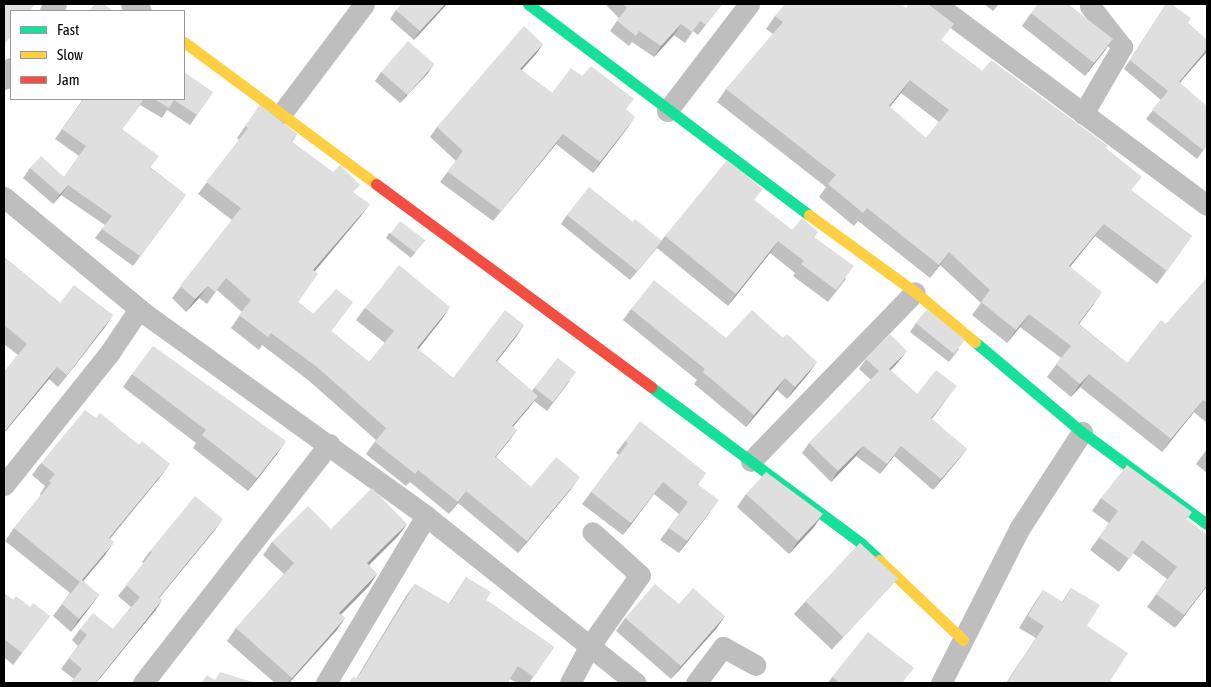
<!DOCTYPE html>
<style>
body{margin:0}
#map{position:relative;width:1211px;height:687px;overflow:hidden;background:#fff;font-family:"Asap Condensed",sans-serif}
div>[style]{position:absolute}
.street>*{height:21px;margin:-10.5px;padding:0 10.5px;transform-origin:10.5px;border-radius:10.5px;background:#bebebe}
.fast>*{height:11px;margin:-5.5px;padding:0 5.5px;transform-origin:5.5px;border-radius:5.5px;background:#16e098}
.slow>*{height:11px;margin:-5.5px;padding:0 5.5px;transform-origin:5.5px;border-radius:5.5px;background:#ffcf43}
.jam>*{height:11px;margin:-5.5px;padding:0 5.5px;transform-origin:5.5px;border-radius:5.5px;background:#f24e42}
.wall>*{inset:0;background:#c0c0c0;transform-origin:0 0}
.shaded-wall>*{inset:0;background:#9c9c9c}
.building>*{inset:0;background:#dfdfdf;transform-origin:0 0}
span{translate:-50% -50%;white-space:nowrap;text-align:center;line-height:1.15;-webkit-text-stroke:4.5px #fff;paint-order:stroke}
.frame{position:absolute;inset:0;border:5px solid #000;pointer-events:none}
.legend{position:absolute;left:10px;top:10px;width:175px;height:90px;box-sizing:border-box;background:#fff;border:1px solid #999;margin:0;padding:6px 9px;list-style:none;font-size:15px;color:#000}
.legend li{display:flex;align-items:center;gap:10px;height:25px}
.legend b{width:25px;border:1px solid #999}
</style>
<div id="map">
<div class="street">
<div style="left:131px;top:4px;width:12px;rotate:35deg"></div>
<div style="left:936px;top:4px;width:337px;rotate:36.6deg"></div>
<div style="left:50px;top:11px;width:9px;rotate:-49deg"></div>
<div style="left:4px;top:79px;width:13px;rotate:-58deg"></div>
<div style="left:667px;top:111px;width:135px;rotate:-52.5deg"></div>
<div style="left:282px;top:113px;width:136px;rotate:-53deg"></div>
<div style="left:1083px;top:114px;width:78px;rotate:-59.8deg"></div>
<div style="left:1122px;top:47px;width:52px;rotate:-128deg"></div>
<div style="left:4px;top:197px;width:182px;rotate:39.6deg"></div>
<div style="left:144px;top:313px;width:347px;rotate:35.7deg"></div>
<div style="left:426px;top:516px;width:268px;rotate:38.5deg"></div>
<div style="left:751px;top:461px;width:235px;rotate:-45.9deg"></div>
<div style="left:4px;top:485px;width:170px;rotate:-51.4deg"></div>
<div style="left:110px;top:352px;width:52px;rotate:-56deg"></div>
<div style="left:143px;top:683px;width:303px;rotate:-52.1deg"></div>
<div style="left:326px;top:683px;width:195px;rotate:-59.1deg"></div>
<div style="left:570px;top:683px;width:41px;rotate:-62.2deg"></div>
<div style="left:589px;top:647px;width:88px;rotate:-54.7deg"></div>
<div style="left:640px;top:575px;width:64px;rotate:-138.1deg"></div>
<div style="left:696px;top:683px;width:45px;rotate:-53.1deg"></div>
<div style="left:723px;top:647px;width:37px;rotate:29deg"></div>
<div style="left:941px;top:683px;width:173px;rotate:-63.1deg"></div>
<div style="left:1019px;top:529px;width:116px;rotate:-57deg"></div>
</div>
<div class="fast">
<div style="left:528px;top:4px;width:351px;rotate:36.9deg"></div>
<div style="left:975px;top:342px;width:140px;rotate:40.1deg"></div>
<div style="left:1082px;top:432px;width:155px;rotate:36.4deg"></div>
<div style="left:651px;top:387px;width:262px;rotate:36.6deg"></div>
<div style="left:861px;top:543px;width:25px;rotate:43deg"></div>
</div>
<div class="slow">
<div style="left:184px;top:42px;width:239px;rotate:36.5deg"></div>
<div style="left:809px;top:215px;width:131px;rotate:36deg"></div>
<div style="left:915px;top:292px;width:78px;rotate:39.8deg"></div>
<div style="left:879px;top:560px;width:116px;rotate:43.6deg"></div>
</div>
<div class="jam">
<div style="left:376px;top:184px;width:342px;rotate:36.4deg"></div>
</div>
<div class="wall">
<div style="clip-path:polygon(447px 4px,414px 40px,390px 19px,396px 10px)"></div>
<div style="clip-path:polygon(605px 4px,722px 4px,698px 35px,693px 31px,685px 43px,674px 35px,654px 57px,632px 42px,629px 46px,610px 31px,619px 18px)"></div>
<div style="clip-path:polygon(984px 4px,999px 4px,993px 11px)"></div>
<div style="clip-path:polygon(1166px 4px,1207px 40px,1207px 50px,1180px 83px,1207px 145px,1197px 159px,1146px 119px,1161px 100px,1124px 69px)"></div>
<div style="clip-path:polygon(1031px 13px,1113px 39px,1085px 76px,1022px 26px)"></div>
<div style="clip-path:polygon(evenodd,775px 16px,942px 41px,982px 71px,1106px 148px,1132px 191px,1192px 236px,1157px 284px,1095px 236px,1070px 267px,1093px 305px,1079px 324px,1127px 363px,1166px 324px,1207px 278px,1207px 423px,1194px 412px,1162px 452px,1080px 387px,1071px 397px,1047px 377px,1061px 358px,1020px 327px,1007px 343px,972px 315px,981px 303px,940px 265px,930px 278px,858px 221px,854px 226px,819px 197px,826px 187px,717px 102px,726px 89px,773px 34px,766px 29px,775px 16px,901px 93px,939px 122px,926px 138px,889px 107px,901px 93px)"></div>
<div style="clip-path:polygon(543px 44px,536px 54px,521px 70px,552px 93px,626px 110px,628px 127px,593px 173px,556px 144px,493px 221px,440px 182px,456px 161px,430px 137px,437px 127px)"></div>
<div style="clip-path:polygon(381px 72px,428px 73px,400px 103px,375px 81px)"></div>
<div style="clip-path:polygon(213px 92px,190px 125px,167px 110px,162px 118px,140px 105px,122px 129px,151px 168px,186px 195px,133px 266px,95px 238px,105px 225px,61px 195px,53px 204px,23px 178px,30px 168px,64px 177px,79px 156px,55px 139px,83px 99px,184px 99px)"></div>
<div style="clip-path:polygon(260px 105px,297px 134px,292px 142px,354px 193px,361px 216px,314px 271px,298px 302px,313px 314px,353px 302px,331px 331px,369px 362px,385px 343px,356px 320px,365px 308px,442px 319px,418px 349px,453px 378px,524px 325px,497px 361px,532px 391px,558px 358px,570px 381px,547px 411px,534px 401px,513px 427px,517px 430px,508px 442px,496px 457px,531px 487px,571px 489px,518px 553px,458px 503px,449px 514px,410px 482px,406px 486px,366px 454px,376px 440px,308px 380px,262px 345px,259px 350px,231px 328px,242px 312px,217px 290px,207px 304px,199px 298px,186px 312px,172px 298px,232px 220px,198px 194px,239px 140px,237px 138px)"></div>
<div style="clip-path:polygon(755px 201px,792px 230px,818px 232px,814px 237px,846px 279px,828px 302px,793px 276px,795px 273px,770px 253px,728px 306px,657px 248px,630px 280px,561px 224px,567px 215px,633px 222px,661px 241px,665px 236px)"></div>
<div style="clip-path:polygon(389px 233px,425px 240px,411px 258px,386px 238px)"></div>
<div style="clip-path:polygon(4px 257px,60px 303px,105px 327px,58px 387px,49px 379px,4px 433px,4px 372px,18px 355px,4px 344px)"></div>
<div style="clip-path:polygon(631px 309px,726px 338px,809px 373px,787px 399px,777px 390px,746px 427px,694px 384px,697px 380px,623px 320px)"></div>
<div style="clip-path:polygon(916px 323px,959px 349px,949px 362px,910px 332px)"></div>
<div style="clip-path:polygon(866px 359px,899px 361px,890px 370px,917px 394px,949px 396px,931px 419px,967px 449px,959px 459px,933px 490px,894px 456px,880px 474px,856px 456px,831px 482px,802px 453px,809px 443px,871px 380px,859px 369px)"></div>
<div style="clip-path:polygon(132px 374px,277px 454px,248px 491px,193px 448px,196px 443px,123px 387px)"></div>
<div style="clip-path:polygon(625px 441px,706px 473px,698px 484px,710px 512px,679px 553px,660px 540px,679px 514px,654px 494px,623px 535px,582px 504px,619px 455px,616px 453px)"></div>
<div style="clip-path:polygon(1207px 449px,1207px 473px,1196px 464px)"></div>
<div style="clip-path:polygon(41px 463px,161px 476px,110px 539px,105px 555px,83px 581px,99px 595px,90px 607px,71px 632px,53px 616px,70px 593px,5px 541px,14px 528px,41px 495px,40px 494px,45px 486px,32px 475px)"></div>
<div style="clip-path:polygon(746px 494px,814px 527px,789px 554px,737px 507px)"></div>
<div style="clip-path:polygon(1101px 498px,1187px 520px,1207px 535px,1207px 586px,1175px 628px,1147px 607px,1167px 579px,1133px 553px,1119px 572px,1090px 550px,1109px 523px,1092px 511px)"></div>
<div style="clip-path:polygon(407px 524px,398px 536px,369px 565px,377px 574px,369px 586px,341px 615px,345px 618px,336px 631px,289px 683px,275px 683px,227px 641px,236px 628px,284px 574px,263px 555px,272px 542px,331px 529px)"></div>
<div style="clip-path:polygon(215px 530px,159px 597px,162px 600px,155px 611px,74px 679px,61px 669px,78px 646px,72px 640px,80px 629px,113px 629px,131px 607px,118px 596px,144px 563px,142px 562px,150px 551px)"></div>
<div style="left:860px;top:543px;width:52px;height:97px;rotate:43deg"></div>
<div style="clip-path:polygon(466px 577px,486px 600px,554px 647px,529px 683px,517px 683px,510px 679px,507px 683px,349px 683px,353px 677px,356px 679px,406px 596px,415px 584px,449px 604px)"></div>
<div style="clip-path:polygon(1071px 588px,1110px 681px,1114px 683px,1006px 683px,1036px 638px,1019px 628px,1035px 602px,1043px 590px,1062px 602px)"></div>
<div style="clip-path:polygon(4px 593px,13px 600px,50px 616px,13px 665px,4px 657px)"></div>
<div style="clip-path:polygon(679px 604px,725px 616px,716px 629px,671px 679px,616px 631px,625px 618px)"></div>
<div style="clip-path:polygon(832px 677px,904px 683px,828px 683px)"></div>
</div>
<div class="shaded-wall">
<div style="clip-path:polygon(445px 4px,447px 4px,414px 40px,420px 31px)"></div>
<div style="clip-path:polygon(681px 24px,674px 35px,654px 57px,661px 46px)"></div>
<div style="clip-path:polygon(1113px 39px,1104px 52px,1085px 76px,1094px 63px)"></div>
<div style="clip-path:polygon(543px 44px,536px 54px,513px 80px,520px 69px)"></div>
<div style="clip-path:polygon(1207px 49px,1206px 53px,1172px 91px,1179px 82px)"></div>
<div style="clip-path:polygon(434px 64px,428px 73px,400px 103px,407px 94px)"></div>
<div style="clip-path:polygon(910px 80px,901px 93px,880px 119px,889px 106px)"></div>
<div style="clip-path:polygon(635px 117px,628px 127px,593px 173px,600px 162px)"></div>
<div style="clip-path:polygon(563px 134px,556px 144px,493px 221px,501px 211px)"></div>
<div style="clip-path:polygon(68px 185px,61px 195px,53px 204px,60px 194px)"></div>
<div style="clip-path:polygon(370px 204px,361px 216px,305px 283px,313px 270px)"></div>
<div style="clip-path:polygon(1104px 224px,1095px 236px,1060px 279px,1069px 266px)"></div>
<div style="clip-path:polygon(778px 241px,770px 253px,728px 306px,736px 294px)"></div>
<div style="clip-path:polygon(949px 252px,940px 265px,930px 278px,939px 265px)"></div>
<div style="clip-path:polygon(208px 286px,199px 298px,186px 312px,195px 299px)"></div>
<div style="clip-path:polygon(1102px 292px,1093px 305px,1069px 337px,1078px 324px)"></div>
<div style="clip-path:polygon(450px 307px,442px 319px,409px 361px,417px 348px)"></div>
<div style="clip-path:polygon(1029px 314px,1020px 327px,1007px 343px,1016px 330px)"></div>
<div style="clip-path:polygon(113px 315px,105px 327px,58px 387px,67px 375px)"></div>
<div style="clip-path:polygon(524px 325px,516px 337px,488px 373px,496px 361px)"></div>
<div style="clip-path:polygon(907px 351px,899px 361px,882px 380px,889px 369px)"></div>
<div style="clip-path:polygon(817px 362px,809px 373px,787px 399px,795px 387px)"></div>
<div style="clip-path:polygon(57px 367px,49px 379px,4px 433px,4px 432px)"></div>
<div style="clip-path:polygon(1089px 374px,1080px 387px,1071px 397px,1080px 384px)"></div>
<div style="clip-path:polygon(785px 378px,777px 390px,746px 427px,754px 415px)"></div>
<div style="clip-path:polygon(957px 386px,949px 396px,924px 429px,931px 418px)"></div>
<div style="clip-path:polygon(538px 396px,529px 408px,503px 438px,512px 426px)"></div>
<div style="clip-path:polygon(1203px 400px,1194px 412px,1162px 452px,1171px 439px)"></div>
<div style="clip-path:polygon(517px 430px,508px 442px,486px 469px,495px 457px)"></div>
<div style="clip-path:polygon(286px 441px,277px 454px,248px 491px,257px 478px)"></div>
<div style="clip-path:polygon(863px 446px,856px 456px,831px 482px,838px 471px)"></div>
<div style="clip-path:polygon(901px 446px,894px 456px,880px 474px,887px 464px)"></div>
<div style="clip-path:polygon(967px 449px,959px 459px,933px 490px,941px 479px)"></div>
<div style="clip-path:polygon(170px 464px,161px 476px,100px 550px,109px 538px)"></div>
<div style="clip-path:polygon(580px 477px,571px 489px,518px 553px,527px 541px)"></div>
<div style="clip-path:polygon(663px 482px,654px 494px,623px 535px,631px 523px)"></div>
<div style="clip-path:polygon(466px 491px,458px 503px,449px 514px,458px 502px)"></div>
<div style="clip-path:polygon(719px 500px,710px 512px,679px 553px,687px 541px)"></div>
<div style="clip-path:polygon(823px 514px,814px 527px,789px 554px,798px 541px)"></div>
<div style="clip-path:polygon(223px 519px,215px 530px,151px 608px,159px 597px)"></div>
<div style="clip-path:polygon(407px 524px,398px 536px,358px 576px,367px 563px)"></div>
<div style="clip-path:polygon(114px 542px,105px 555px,73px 593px,82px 580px)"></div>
<div style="clip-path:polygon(377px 574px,369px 586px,330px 625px,339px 613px)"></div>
<div style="clip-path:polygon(1207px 585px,1207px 586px,1175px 628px,1184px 615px)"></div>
<div style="clip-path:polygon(99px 595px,90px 607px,71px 632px,79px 619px)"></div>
<div style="clip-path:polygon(162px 600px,155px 611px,96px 683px,95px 683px)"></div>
<div style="clip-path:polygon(725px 616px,716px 629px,671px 679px,681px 666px)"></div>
<div style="clip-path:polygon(345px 618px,336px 631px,289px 683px,288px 683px,292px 678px)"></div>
</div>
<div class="building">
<div style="clip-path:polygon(4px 4px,35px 4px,30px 11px,11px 11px,11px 36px,4px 45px)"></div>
<div style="clip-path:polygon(95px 4px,104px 4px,113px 11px,89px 11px)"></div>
<div style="clip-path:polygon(402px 4px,445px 4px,420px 31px,396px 10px)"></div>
<div style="clip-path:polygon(623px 4px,722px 4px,706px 25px,700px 21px,692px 32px,681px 24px,661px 46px,639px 31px,636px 36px,617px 21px,627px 8px)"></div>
<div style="clip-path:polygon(evenodd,785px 4px,901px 4px,906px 8px,909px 4px,928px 4px,954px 24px,941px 40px,982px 71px,991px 60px,1108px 146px,1106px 148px,1142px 177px,1131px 190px,1192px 236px,1167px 271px,1104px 224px,1069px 266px,1102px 292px,1078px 324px,1127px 363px,1161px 320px,1166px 324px,1207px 278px,1207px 403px,1203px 400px,1171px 439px,1089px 374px,1080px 384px,1056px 364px,1071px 346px,1029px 314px,1016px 330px,981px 302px,990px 290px,949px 252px,939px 265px,867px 208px,863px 213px,828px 184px,836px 175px,726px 89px,783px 22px,775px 16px,785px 4px,910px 80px,949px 110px,926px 138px,889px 106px,910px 80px)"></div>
<div style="clip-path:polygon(1038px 4px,1068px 4px,1113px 39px,1094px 63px,1031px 13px)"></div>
<div style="clip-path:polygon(1166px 4px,1171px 4px,1191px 18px,1188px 23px,1207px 40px,1207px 49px,1179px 82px,1207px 106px,1207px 105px,1207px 144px,1203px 150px,1152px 110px,1168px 91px,1130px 60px)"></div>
<div style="clip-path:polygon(524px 26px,543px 44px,520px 69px,552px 93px,571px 68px,582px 76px,591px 66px,634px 99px,626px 109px,635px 117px,600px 162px,563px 134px,501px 211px,448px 172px,463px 151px,437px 127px)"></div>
<div style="left:408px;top:41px;width:35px;height:41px;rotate:41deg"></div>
<div style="clip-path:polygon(184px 72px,213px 92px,197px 115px,174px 100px,169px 108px,154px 99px,184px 99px)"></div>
<div style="clip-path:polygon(84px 99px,144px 99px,122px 129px,159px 156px,150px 168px,186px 195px,140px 256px,102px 229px,112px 216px,68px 185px,60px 194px,30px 168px,41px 156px,64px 177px,86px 146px,62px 129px)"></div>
<div style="clip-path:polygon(260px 105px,297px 134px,291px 141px,333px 172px,340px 165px,360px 185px,353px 192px,370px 204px,313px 270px,318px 274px,298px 302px,313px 314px,336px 289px,353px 302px,331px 331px,369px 362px,394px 331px,365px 308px,399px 265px,450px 307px,417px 348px,453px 378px,505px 310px,524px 325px,496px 361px,538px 396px,512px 426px,517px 430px,495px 457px,531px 487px,556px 457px,580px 477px,527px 541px,466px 491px,458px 502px,418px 470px,415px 474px,375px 442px,386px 428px,317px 367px,271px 333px,268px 337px,239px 315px,251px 300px,226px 278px,215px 292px,208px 286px,195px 299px,180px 286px,241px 208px,206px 182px,248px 128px,245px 126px)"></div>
<div style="clip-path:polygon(727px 160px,763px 189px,754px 200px,792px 230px,802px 218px,818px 232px,814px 237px,854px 266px,836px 290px,801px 264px,804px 261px,778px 241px,736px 294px,665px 236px)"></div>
<div style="clip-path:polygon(589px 187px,633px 222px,635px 219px,662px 241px,637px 271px,567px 215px)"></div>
<div style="left:400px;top:221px;width:31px;height:16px;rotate:37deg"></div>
<div style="clip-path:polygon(4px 257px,60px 303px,74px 285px,113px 315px,67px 375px,57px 367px,4px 432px,4px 372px,27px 344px,4px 325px)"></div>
<div style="clip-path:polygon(654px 280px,726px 338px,752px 310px,783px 338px,787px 334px,817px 362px,795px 387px,785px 378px,754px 415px,703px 372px,705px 369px,631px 309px)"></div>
<div style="left:927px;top:309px;width:49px;height:18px;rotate:39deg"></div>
<div style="clip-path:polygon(890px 334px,907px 351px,889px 369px,917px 394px,936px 370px,957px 386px,931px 418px,967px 449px,941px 479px,901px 446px,887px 464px,863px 446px,838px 471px,809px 443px,879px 371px,866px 359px)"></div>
<div style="clip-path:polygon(153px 346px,286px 441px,257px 478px,202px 435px,206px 430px,132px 374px)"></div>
<div style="left:558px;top:358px;width:23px;height:38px;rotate:38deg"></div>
<div style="clip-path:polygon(85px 410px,96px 418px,100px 413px,139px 445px,142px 441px,170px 464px,109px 538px,114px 542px,82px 580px,99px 595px,79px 619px,62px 604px,80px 582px,14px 528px,51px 483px,49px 481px,55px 474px,41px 463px)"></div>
<div style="clip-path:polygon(640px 421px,706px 473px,697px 484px,719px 500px,687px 541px,669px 528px,688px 502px,663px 482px,631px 523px,591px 492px,628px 443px,625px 441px)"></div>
<div style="clip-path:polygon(1127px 465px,1192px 512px,1187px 519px,1207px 535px,1207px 585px,1184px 615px,1156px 594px,1177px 567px,1142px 540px,1129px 559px,1099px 537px,1118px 511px,1101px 498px)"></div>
<div style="clip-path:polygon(766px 472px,823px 514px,798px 541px,746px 494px)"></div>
<div style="clip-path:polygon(372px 488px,407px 524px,367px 563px,377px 574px,339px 613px,345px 618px,292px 678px,236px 628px,294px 563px,272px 542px,308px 506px,331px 529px)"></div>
<div style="clip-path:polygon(195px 496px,223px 519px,159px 597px,162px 600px,95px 683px,70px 683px,82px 669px,69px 658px,87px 635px,80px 629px,93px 613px,113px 629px,140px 597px,126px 585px,152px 552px,150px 551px)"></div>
<div style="left:860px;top:543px;width:52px;height:80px;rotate:43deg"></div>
<div style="clip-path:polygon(466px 577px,491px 592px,486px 600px,554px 647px,534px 677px,518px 666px,507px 683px,349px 683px,353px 677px,357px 679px,415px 584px,450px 604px)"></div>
<div style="clip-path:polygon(655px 584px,679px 604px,693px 588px,725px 616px,681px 666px,625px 618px)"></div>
<div style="clip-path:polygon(1071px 588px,1100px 605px,1087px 626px,1128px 653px,1110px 681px,1114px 683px,1007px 683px,1044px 626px,1028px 616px,1043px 590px,1063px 602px)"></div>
<div style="clip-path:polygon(4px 593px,13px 600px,16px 596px,30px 607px,33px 603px,50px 616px,22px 653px,4px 639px)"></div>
<div style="clip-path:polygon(868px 632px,914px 668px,902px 683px,840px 683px,832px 677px)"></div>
<div style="clip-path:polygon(220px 672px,256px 683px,201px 683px,207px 675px,215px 680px)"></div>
</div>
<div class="frame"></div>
<ul class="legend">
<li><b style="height:6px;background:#16e098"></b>Fast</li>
<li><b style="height:6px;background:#ffcf43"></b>Slow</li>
<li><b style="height:6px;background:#f24e42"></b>Jam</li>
</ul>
</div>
